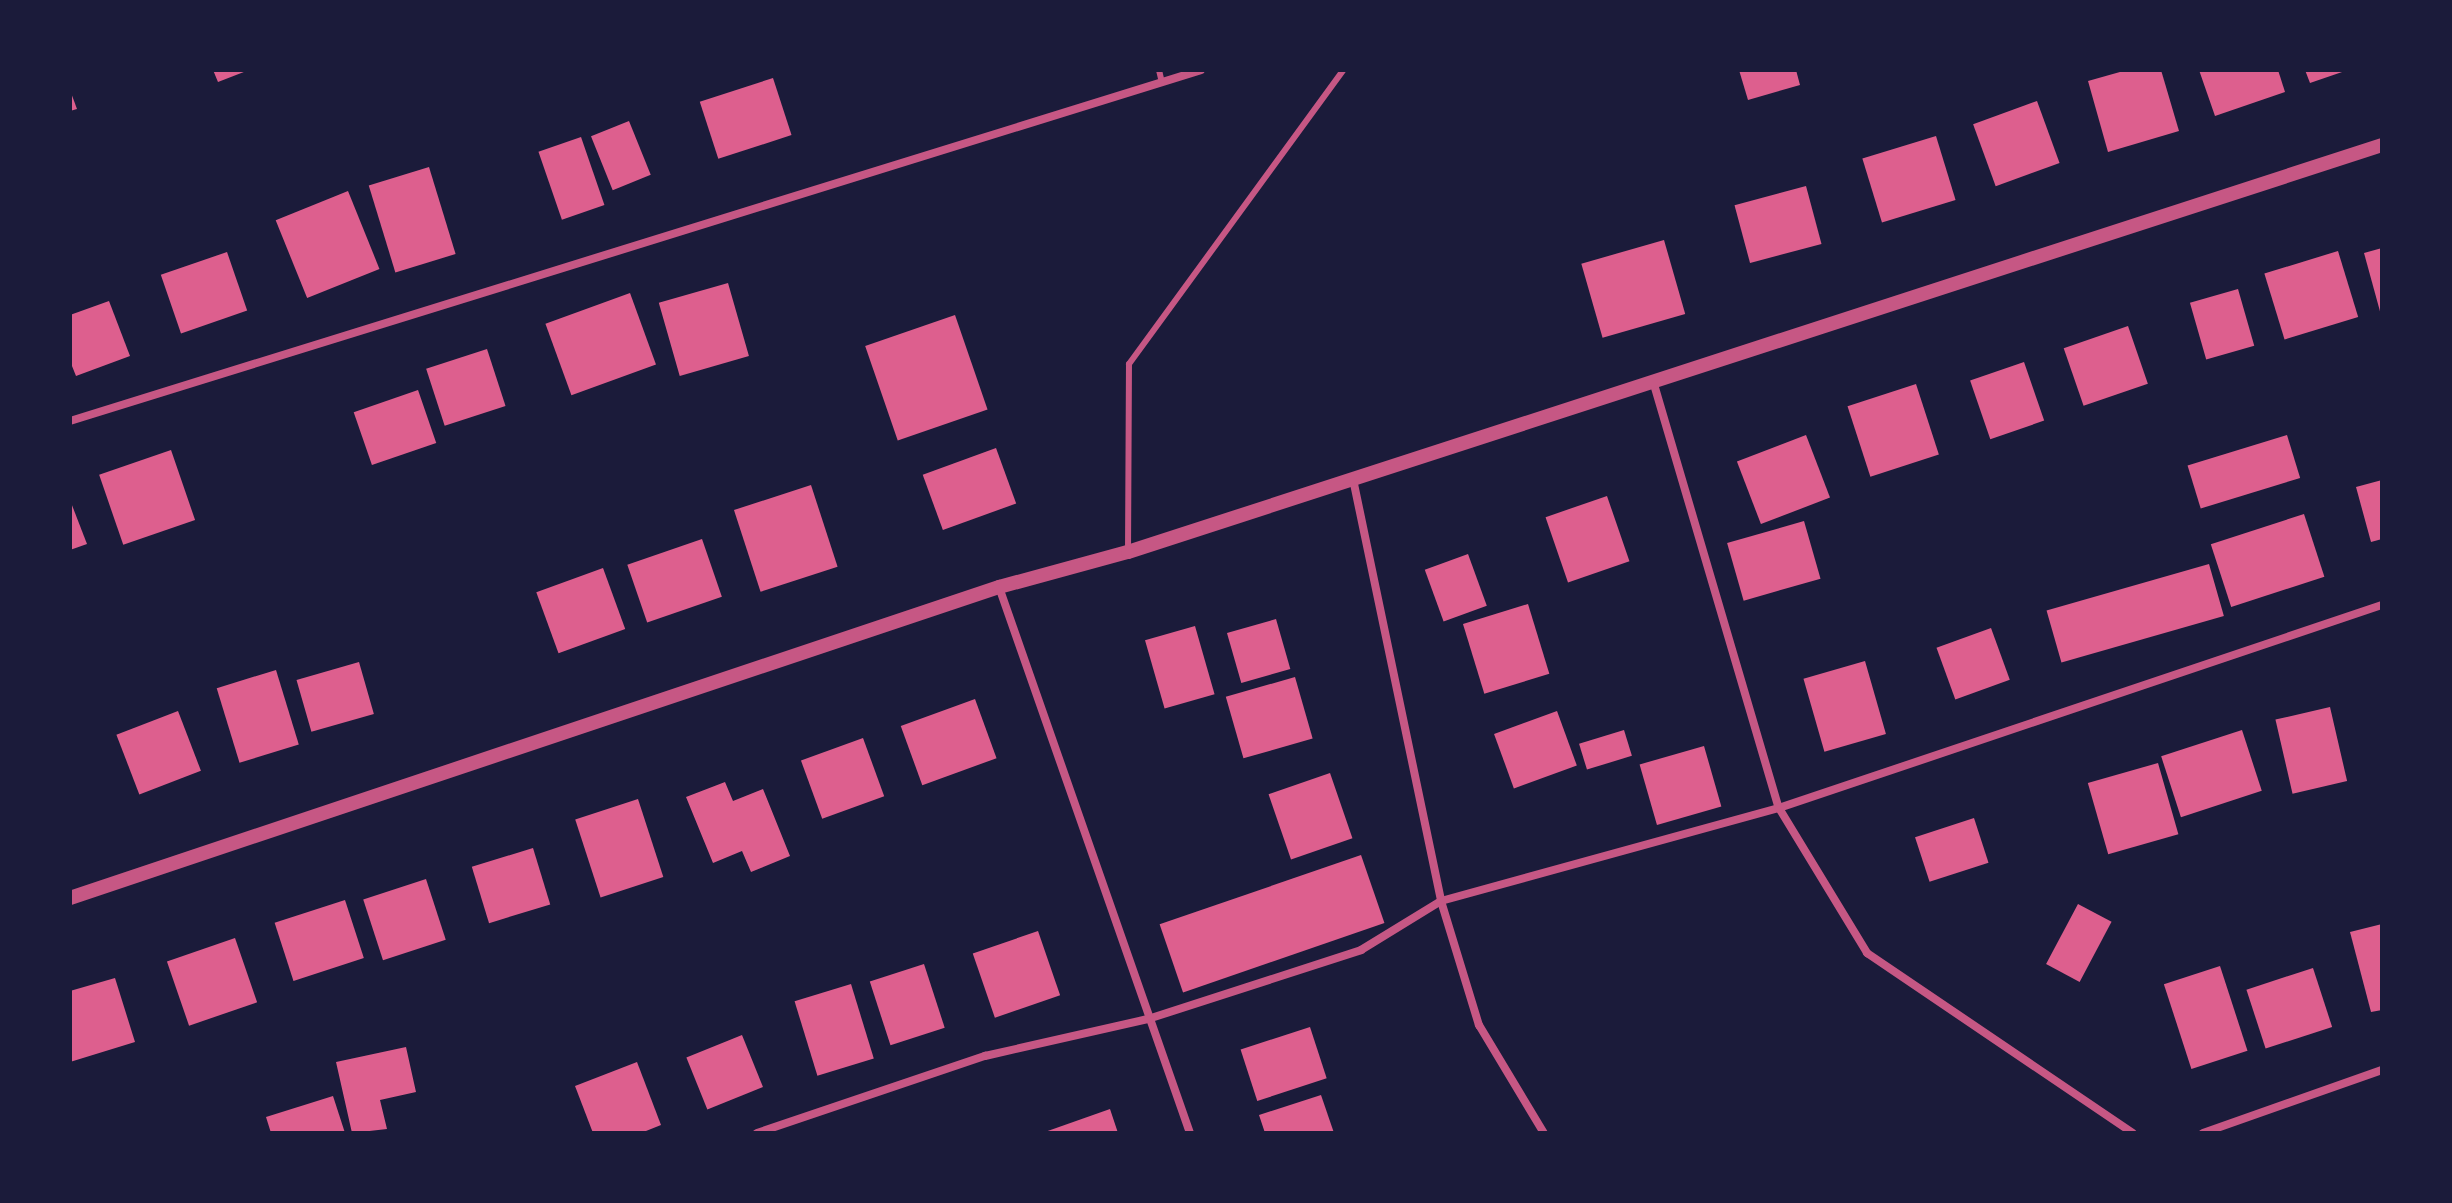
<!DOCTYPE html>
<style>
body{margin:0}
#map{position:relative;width:2452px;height:1203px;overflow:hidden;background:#1b1b3a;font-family:"Exo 2",sans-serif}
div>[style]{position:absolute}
.building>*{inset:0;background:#dd5f8e;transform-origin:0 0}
.service>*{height:6px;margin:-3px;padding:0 3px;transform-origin:3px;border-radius:3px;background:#c65784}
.minor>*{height:8px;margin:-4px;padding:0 4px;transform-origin:4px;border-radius:4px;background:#c65784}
.tertiary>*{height:14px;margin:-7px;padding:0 7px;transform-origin:7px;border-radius:7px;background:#c65784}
span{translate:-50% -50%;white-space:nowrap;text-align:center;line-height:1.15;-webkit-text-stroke:6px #1b1b3a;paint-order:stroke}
.frame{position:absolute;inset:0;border:72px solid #1b1b3a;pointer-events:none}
</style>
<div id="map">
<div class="building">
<div style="clip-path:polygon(213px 70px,249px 70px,218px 82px)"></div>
<div style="clip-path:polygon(1739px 70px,1796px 70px,1800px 85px,1748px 100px)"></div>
<div style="clip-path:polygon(2127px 70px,2161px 70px,2179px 131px,2108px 152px,2088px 81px)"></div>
<div style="clip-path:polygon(2199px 70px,2278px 70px,2285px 92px,2215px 116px)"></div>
<div style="clip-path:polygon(2305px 70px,2345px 70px,2345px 71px,2310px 83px)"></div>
<div style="left:773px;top:78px;width:60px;height:77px;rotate:72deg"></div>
<div style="clip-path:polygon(70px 90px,77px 109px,70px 111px)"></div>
<div style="left:2037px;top:101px;width:66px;height:68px;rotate:70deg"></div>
<div style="left:629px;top:121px;width:58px;height:41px;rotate:68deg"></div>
<div style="left:1936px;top:136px;width:67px;height:77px;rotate:73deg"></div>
<div style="left:581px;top:137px;width:72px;height:45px;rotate:71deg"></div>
<div style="left:429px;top:167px;width:91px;height:63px;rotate:73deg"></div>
<div style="left:1806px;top:186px;width:60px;height:74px;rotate:75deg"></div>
<div style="left:348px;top:191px;width:84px;height:78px;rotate:68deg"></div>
<div style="left:1664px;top:240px;width:77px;height:86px;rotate:74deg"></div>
<div style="clip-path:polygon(2382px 248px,2382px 315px,2381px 315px,2364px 253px)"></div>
<div style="left:2338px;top:251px;width:69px;height:77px;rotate:73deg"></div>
<div style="left:227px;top:252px;width:62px;height:70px;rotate:71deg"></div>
<div style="left:728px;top:283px;width:76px;height:72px;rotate:74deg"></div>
<div style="left:2238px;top:289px;width:59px;height:50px;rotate:74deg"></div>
<div style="left:630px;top:293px;width:76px;height:90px;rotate:70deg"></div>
<div style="clip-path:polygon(109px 301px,130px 356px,76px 376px,70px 361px,70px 315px)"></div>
<div style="left:955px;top:315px;width:100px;height:95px;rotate:71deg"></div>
<div style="left:2128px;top:326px;width:61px;height:68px;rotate:71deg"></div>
<div style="left:487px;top:349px;width:60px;height:64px;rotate:72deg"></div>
<div style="left:2024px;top:362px;width:62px;height:57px;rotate:71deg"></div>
<div style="left:1916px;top:384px;width:74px;height:72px;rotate:72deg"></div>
<div style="left:418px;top:390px;width:56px;height:68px;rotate:71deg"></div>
<div style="left:1806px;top:435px;width:67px;height:74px;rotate:69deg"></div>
<div style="left:2287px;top:435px;width:45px;height:104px;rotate:73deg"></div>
<div style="left:996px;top:448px;width:59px;height:78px;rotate:70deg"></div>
<div style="left:171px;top:450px;width:74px;height:76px;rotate:71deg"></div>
<div style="clip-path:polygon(2382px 480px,2382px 539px,2371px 542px,2356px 487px)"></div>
<div style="left:811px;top:485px;width:86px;height:81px;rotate:72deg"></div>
<div style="left:1607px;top:496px;width:69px;height:65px;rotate:71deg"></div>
<div style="clip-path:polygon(70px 500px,87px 544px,70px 550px)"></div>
<div style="left:2304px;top:514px;width:66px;height:98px;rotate:72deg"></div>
<div style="left:1804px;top:521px;width:60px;height:80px;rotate:74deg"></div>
<div style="left:702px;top:539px;width:61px;height:79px;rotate:71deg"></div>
<div style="left:1468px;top:554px;width:55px;height:46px;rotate:70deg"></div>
<div style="left:2209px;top:564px;width:54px;height:169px;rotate:74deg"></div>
<div style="left:603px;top:568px;width:65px;height:71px;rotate:70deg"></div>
<div style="left:1528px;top:604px;width:73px;height:68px;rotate:73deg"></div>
<div style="left:1276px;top:619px;width:52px;height:51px;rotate:74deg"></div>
<div style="left:1195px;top:626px;width:71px;height:52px;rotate:74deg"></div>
<div style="left:1991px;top:628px;width:55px;height:58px;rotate:70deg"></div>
<div style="left:1865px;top:661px;width:76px;height:64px;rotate:74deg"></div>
<div style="left:359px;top:662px;width:54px;height:65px;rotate:74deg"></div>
<div style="left:276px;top:670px;width:78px;height:62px;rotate:73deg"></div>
<div style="left:1295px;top:677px;width:64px;height:72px;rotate:74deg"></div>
<div style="left:975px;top:699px;width:63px;height:79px;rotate:70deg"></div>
<div style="left:2330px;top:707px;width:76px;height:56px;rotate:77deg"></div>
<div style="left:178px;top:711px;width:64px;height:66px;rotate:69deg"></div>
<div style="left:1557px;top:711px;width:58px;height:67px;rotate:70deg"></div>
<div style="left:1624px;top:730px;width:27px;height:47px;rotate:73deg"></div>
<div style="left:2242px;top:730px;width:64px;height:85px;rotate:72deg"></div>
<div style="left:863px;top:738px;width:62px;height:66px;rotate:70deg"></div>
<div style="left:1704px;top:746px;width:63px;height:67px;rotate:74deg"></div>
<div style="left:2158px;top:763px;width:74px;height:73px;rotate:74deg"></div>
<div style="left:1330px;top:773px;width:69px;height:65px;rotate:71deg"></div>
<div style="clip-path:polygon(725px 782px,733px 801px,763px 789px,790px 856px,751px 872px,742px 851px,713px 863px,686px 797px)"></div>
<div style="left:638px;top:799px;width:82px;height:66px;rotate:72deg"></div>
<div style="left:1974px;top:818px;width:47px;height:62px;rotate:72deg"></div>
<div style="left:533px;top:848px;width:59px;height:64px;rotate:73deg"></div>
<div style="left:1361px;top:855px;width:72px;height:213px;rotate:71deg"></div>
<div style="left:426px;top:879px;width:64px;height:66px;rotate:72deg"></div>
<div style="left:345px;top:900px;width:61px;height:74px;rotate:72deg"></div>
<div style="left:2078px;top:904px;width:38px;height:68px;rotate:28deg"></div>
<div style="clip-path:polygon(2382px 924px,2382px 1010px,2371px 1012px,2350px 932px)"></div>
<div style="left:1038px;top:931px;width:68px;height:69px;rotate:71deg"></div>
<div style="left:235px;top:938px;width:68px;height:72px;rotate:71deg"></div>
<div style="left:924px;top:964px;width:67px;height:57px;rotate:72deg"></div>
<div style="left:2220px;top:966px;width:89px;height:59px;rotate:72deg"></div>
<div style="left:2313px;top:968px;width:62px;height:70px;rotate:72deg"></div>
<div style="clip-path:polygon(115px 978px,135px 1042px,70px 1062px,70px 991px)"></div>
<div style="left:851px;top:984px;width:78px;height:59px;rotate:73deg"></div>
<div style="left:1310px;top:1027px;width:54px;height:73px;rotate:72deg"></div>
<div style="left:742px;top:1035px;width:56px;height:60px;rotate:68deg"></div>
<div style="clip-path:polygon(406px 1047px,416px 1092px,380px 1100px,387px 1129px,352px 1133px,336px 1062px)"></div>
<div style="clip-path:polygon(637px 1062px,661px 1125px,641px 1133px,593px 1133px,575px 1086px)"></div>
<div style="clip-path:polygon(1321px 1095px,1334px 1133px,1265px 1133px,1259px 1115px)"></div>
<div style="clip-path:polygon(333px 1096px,345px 1133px,271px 1133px,266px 1117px)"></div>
<div style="clip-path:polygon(1110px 1109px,1118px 1133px,1042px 1133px)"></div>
</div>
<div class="service">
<div style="left:1159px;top:70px;width:13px;rotate:77deg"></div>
<div style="left:1128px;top:552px;width:188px;rotate:-89.7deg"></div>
<div style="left:1129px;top:364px;width:364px;rotate:-53.9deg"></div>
</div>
<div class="minor">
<div style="left:1653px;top:381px;width:445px;rotate:73.6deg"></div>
<div style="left:1779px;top:808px;width:170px;rotate:58.7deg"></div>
<div style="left:1867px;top:953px;width:321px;rotate:34.1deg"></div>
<div style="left:70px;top:421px;width:1184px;rotate:-17.24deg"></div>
<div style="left:1353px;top:479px;width:431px;rotate:78.2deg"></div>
<div style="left:1441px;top:901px;width:130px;rotate:73deg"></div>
<div style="left:1479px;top:1025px;width:126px;rotate:59deg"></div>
<div style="left:999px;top:587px;width:578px;rotate:70.72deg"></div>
<div style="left:757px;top:1133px;width:241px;rotate:-18.7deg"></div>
<div style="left:985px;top:1056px;width:167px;rotate:-12.8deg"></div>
<div style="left:1148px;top:1019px;width:224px;rotate:-17.9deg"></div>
<div style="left:1361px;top:950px;width:94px;rotate:-31.5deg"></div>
<div style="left:1441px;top:901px;width:351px;rotate:-15.4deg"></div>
<div style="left:1779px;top:808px;width:636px;rotate:-18.61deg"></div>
<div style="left:2203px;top:1133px;width:190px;rotate:-19.4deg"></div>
</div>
<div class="tertiary">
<div style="left:70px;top:898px;width:980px;rotate:-18.51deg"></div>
<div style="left:999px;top:587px;width:134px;rotate:-15.2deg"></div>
<div style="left:1128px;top:552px;width:1318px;rotate:-17.98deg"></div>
</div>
<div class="frame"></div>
</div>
